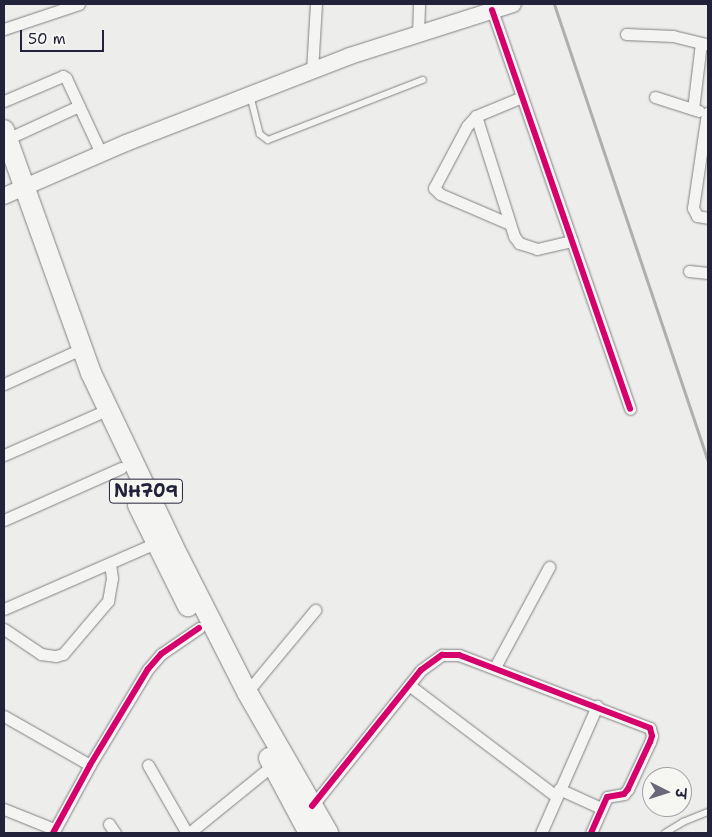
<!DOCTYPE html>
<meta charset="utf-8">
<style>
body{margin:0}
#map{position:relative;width:712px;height:837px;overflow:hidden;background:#ededec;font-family:"Shantell Sans","Playpen Sans Deva",sans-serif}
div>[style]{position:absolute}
.roads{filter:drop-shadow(0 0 1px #828286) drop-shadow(0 0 1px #828286)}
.service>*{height:5.5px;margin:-2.75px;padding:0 2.75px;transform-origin:2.75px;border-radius:2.75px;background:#f4f4f2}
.minor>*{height:11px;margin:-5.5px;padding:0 5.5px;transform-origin:5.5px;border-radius:5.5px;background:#f4f4f2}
.secondary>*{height:16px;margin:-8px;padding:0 8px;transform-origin:8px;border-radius:8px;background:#f4f4f2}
.trunk>*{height:20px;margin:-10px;padding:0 10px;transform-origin:10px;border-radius:10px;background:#f4f4f2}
.rail>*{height:3px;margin:-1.5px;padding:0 1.5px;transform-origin:1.5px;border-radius:1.5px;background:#afafb0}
.cycleway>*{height:6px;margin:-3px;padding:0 3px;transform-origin:3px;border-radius:3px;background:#d6006c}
span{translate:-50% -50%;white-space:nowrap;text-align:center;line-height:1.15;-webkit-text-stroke:4.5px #f6f6f2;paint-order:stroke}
.shield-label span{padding:1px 4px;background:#f6f6f2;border:1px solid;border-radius:4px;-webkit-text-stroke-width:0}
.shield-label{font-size:18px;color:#22223b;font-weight:700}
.frame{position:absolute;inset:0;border:5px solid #22223b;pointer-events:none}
.north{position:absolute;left:642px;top:767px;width:50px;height:50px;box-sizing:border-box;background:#f6f6f2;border:1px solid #a1a1a9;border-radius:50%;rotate:95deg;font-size:14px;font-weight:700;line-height:20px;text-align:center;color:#22223b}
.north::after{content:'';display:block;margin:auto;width:18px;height:22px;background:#696979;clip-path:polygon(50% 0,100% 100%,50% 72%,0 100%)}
.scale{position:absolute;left:20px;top:30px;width:84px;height:22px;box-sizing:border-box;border:2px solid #22223b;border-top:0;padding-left:6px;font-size:15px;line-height:18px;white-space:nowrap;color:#22223b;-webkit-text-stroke:4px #f6f6f2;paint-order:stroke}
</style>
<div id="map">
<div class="roads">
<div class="service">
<div style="left:251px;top:97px;width:38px;rotate:76deg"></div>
<div style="left:260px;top:134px;width:10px;rotate:37deg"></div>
<div style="left:268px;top:140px;width:166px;rotate:-21.2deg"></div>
<div style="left:665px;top:833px;width:21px;rotate:-31deg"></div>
<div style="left:683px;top:822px;width:27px;rotate:-22deg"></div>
</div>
<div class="minor">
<div style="left:492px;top:10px;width:422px;rotate:70.9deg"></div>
<div style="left:4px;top:29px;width:79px;rotate:-18.4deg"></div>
<div style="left:418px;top:34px;width:30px;rotate:-88deg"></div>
<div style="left:626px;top:34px;width:47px;rotate:2.4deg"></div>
<div style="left:673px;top:36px;width:36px;rotate:14deg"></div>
<div style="left:312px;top:71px;width:67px;rotate:-86.6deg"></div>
<div style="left:522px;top:97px;width:50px;rotate:157.6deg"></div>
<div style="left:476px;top:116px;width:126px;rotate:72.4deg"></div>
<div style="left:514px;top:236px;width:9px;rotate:54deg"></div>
<div style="left:519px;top:243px;width:19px;rotate:18deg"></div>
<div style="left:537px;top:249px;width:36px;rotate:-13deg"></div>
<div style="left:655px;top:97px;width:46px;rotate:17.7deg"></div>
<div style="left:4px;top:101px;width:64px;rotate:-23deg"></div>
<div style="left:63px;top:76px;width:4px;rotate:34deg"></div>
<div style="left:66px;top:78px;width:83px;rotate:65deg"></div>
<div style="left:693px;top:109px;width:66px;rotate:-83.1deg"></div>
<div style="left:707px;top:113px;width:96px;rotate:98.4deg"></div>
<div style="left:693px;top:208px;width:9px;rotate:63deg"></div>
<div style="left:697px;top:216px;width:11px;rotate:10deg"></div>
<div style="left:476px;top:116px;width:13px;rotate:132deg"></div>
<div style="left:467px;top:126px;width:70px;rotate:118deg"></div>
<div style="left:434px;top:188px;width:8px;rotate:45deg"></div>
<div style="left:440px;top:194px;width:76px;rotate:23.2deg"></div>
<div style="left:7px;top:139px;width:79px;rotate:-24.6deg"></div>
<div style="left:689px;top:271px;width:19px;rotate:6deg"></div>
<div style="left:4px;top:384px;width:75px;rotate:-24.5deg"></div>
<div style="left:4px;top:455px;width:103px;rotate:-23.6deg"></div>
<div style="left:4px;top:520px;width:128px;rotate:-24deg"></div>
<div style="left:4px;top:609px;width:166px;rotate:-23.5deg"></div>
<div style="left:4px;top:629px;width:45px;rotate:34deg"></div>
<div style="left:41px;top:654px;width:15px;rotate:8deg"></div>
<div style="left:56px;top:656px;width:7px;rotate:-16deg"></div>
<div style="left:63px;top:654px;width:70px;rotate:-49.7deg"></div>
<div style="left:108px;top:601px;width:23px;rotate:-80deg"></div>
<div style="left:112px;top:578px;width:15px;rotate:-98deg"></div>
<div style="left:495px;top:667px;width:114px;rotate:-61.6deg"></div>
<div style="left:409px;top:685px;width:184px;rotate:37.1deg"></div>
<div style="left:247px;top:692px;width:107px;rotate:-50.3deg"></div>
<div style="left:4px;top:716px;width:99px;rotate:29.7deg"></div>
<div style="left:148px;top:765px;width:78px;rotate:60.2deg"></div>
<div style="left:559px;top:789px;width:46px;rotate:24.3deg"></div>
<div style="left:312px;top:806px;width:174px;rotate:-51.3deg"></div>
<div style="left:421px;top:670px;width:26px;rotate:-36deg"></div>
<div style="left:442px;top:655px;width:17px"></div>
<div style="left:459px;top:655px;width:204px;rotate:20.9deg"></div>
<div style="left:650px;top:728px;width:8px;rotate:76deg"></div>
<div style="left:652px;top:736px;width:6px;rotate:108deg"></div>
<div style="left:650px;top:742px;width:52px;rotate:115.1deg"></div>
<div style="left:628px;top:789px;width:6px;rotate:129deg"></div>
<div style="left:624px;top:794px;width:17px;rotate:170deg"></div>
<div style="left:607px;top:797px;width:39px;rotate:114deg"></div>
<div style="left:4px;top:809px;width:54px;rotate:21.8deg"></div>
<div style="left:109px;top:824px;width:11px;rotate:56deg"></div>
<div style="left:53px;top:833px;width:77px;rotate:-61.4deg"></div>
<div style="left:90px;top:765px;width:112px;rotate:-58.9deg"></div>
<div style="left:148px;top:669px;width:20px;rotate:-49deg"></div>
<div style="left:161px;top:654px;width:46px;rotate:-34.4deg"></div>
<div style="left:189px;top:833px;width:108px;rotate:-39deg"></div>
<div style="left:541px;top:833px;width:139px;rotate:-66.2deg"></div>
</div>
<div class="secondary">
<div style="left:4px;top:196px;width:133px;rotate:-23.5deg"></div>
<div style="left:126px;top:143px;width:240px;rotate:-21.2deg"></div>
<div style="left:350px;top:56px;width:171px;rotate:-17.7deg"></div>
</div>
<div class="trunk">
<div style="left:4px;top:130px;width:258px;rotate:70.3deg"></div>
<div style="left:91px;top:373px;width:191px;rotate:64.6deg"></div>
<div style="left:173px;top:546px;width:164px;rotate:63.1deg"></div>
<div style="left:247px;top:692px;width:163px;rotate:60.1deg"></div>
<div style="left:138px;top:505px;width:113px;rotate:63.7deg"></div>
<div style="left:269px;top:758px;width:85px;rotate:61.9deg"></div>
</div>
</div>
<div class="rail">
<div style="left:554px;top:4px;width:482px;rotate:71.4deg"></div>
</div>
<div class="cycleway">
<div style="left:492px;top:10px;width:422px;rotate:70.9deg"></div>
<div style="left:312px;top:806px;width:174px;rotate:-51.3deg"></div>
<div style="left:421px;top:670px;width:26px;rotate:-36deg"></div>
<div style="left:442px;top:655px;width:17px"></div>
<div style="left:459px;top:655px;width:204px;rotate:20.9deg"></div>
<div style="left:650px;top:728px;width:8px;rotate:76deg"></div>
<div style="left:652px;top:736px;width:6px;rotate:108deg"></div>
<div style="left:650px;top:742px;width:52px;rotate:115.1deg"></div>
<div style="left:628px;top:789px;width:6px;rotate:129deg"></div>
<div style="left:624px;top:794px;width:17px;rotate:170deg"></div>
<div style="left:607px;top:797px;width:39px;rotate:114deg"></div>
<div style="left:53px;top:833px;width:77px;rotate:-61.4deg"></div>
<div style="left:90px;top:765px;width:112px;rotate:-58.9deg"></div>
<div style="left:148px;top:669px;width:20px;rotate:-49deg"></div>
<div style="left:161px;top:654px;width:46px;rotate:-34.4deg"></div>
</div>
<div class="shield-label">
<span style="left:146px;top:491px">NH709</span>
</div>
<div class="frame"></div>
<div class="north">उ</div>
<div class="scale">50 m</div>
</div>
